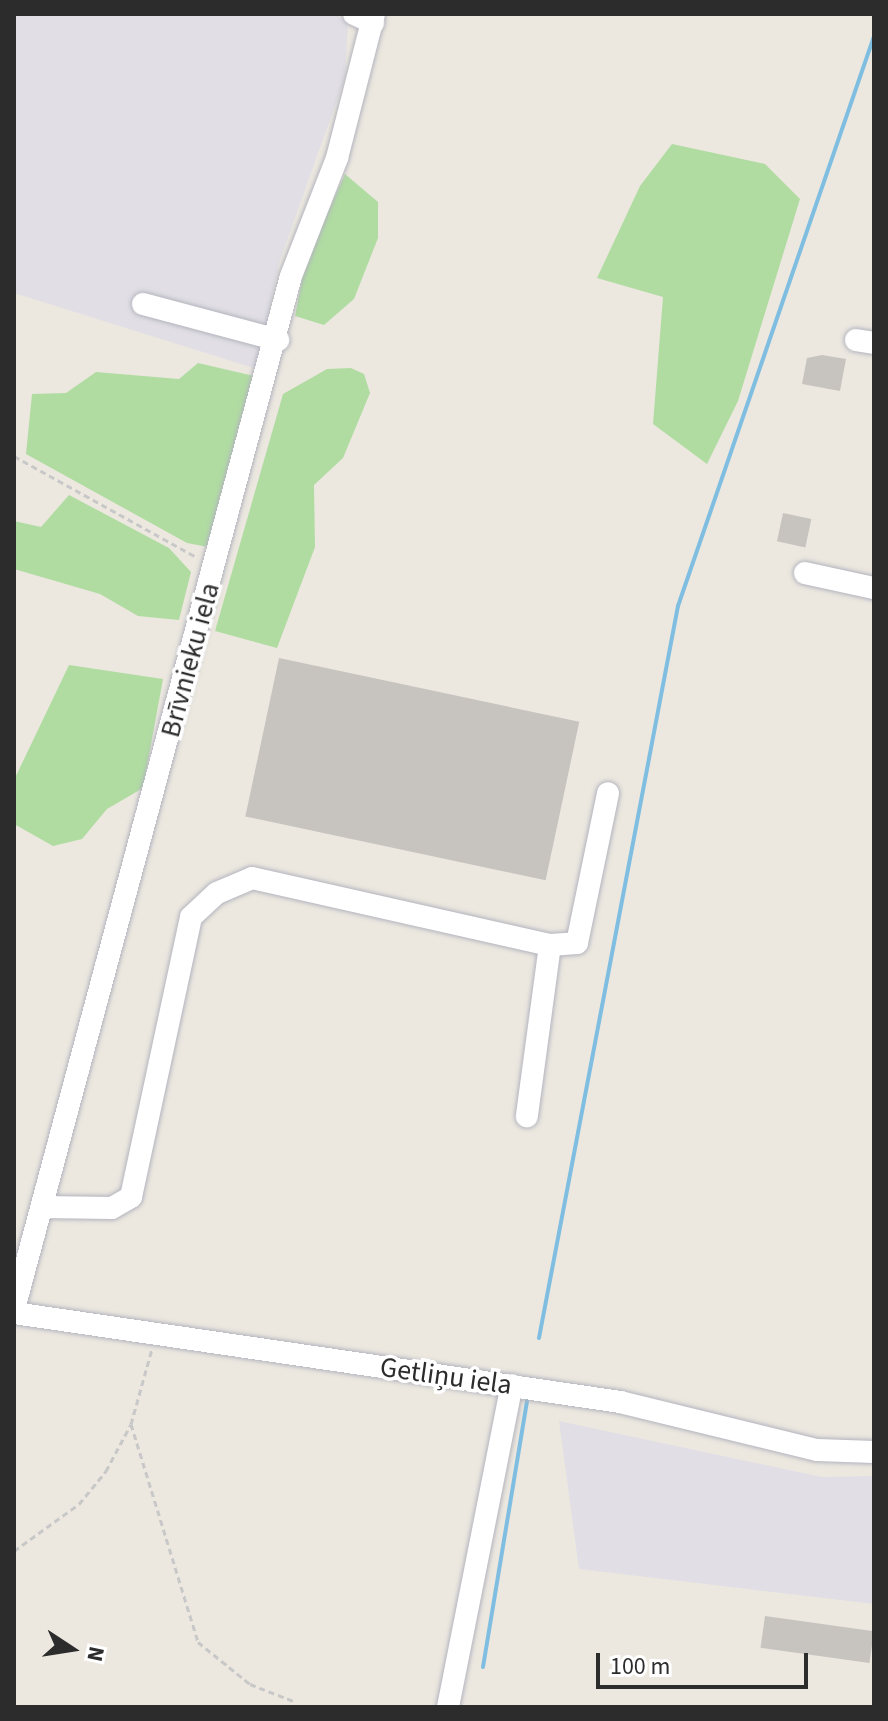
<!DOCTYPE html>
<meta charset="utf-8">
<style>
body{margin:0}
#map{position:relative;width:888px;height:1721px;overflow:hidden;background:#ece8e0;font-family:"Source Sans 3",sans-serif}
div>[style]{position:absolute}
.industrial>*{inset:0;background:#e1dfe5}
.green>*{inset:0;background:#b0dca2}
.stream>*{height:4px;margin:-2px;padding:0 2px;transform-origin:2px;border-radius:2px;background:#7fbee1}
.building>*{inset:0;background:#c7c4bf;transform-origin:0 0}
.path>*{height:3px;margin-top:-1.5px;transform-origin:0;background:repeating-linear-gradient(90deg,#c8c8c8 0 6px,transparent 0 10px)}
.roads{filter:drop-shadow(0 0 2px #b3b4be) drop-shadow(0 0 2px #b3b4be)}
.minor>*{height:22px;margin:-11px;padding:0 11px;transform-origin:11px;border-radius:11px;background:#fff}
span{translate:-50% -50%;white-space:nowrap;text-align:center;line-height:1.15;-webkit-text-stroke:7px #fff;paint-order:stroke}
.street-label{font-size:28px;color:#2c2c2c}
.frame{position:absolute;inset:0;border:16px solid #2c2c2c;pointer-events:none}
.north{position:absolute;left:32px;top:1609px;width:80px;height:80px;-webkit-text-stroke:6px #fff;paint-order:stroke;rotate:102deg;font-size:22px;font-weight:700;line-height:32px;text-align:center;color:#2c2c2c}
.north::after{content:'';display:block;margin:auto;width:28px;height:36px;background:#2c2c2c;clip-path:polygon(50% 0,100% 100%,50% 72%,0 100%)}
.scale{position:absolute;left:596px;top:1653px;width:212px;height:36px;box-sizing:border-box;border:4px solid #2c2c2c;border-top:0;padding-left:10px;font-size:24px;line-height:28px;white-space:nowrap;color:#2c2c2c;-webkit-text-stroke:6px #fff;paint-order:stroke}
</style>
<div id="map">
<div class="industrial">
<div style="clip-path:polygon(14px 14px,335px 14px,348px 24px,345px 78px,279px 263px,257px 369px,14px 293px)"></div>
<div style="clip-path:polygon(559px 1421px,822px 1477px,874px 1476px,874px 1604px,579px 1569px)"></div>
</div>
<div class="green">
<div style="clip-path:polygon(672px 144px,765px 164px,800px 199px,738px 401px,707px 464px,653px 424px,663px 297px,597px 278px,640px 186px)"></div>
<div style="clip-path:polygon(345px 174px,378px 202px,378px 238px,354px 299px,324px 325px,295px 316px,305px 264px)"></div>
<div style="clip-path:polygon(198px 363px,254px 376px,208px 547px,187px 543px,26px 454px,32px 394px,66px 393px,96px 372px,179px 379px)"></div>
<div style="clip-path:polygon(351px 368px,364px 374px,370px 393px,343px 458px,314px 485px,315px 547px,277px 648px,215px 631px,283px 394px,327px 369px)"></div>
<div style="clip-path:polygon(69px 495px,169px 548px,191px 572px,179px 620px,138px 616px,100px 594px,14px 569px,14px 521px,41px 527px)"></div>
<div style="clip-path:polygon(69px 665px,163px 679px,143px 788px,107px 809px,82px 839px,53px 846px,14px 824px,14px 780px)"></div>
</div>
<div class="stream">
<div style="left:539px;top:1338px;width:745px;rotate:-79.25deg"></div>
<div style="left:678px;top:606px;width:603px;rotate:-71.02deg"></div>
<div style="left:483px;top:1667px;width:270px;rotate:-80.6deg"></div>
</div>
<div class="building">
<div style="clip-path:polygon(822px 355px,846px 359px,840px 391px,802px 384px,807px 358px)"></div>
<div style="left:783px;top:513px;width:29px;height:29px;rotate:12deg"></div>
<div style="left:279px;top:658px;width:307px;height:162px;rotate:12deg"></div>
<div style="left:765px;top:1616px;width:110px;height:32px;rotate:8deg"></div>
</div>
<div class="path">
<div style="left:14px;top:456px;width:210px;rotate:29deg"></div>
<div style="left:131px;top:1424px;width:228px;rotate:72.9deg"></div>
<div style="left:198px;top:1642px;width:67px;rotate:38.9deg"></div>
<div style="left:250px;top:1684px;width:49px;rotate:21.4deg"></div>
<div style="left:14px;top:1551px;width:80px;rotate:-35.9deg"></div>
<div style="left:79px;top:1504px;width:43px;rotate:-50.7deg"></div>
<div style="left:106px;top:1471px;width:53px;rotate:-62deg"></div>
<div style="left:131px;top:1424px;width:78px;rotate:-74.4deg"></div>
</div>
<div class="roads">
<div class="minor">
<div style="left:354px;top:14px;width:21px;rotate:25deg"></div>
<div style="left:143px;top:304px;width:140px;rotate:14.9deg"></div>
<div style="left:856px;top:340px;width:18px;rotate:9deg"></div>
<div style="left:805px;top:573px;width:71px;rotate:12.3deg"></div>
<div style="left:550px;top:945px;width:27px;rotate:-4deg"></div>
<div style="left:577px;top:943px;width:153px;rotate:-78.3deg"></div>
<div style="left:42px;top:1207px;width:70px;rotate:0.8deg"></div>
<div style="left:112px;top:1208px;width:22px;rotate:-30deg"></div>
<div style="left:131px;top:1197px;width:286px;rotate:-77.9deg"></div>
<div style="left:191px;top:917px;width:35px;rotate:-43deg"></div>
<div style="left:217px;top:893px;width:38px;rotate:-23deg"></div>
<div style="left:252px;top:878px;width:305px;rotate:12.7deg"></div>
<div style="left:550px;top:945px;width:173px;rotate:97.7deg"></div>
<div style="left:14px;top:1309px;width:1069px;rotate:-74.99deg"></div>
<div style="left:291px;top:276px;width:127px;rotate:-68.7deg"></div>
<div style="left:337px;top:158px;width:149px;rotate:-75.6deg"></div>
<div style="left:14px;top:1313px;width:613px;rotate:8.35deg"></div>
<div style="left:620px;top:1402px;width:203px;rotate:13.7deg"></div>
<div style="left:817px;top:1450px;width:57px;rotate:2deg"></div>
<div style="left:448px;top:1707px;width:328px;rotate:-78.8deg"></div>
</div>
</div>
<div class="street-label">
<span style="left:190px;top:660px;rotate:-75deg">Brīvnieku iela</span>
<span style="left:446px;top:1376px;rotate:8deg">Getliņu iela</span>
</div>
<div class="frame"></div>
<div class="north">N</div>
<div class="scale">100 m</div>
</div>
